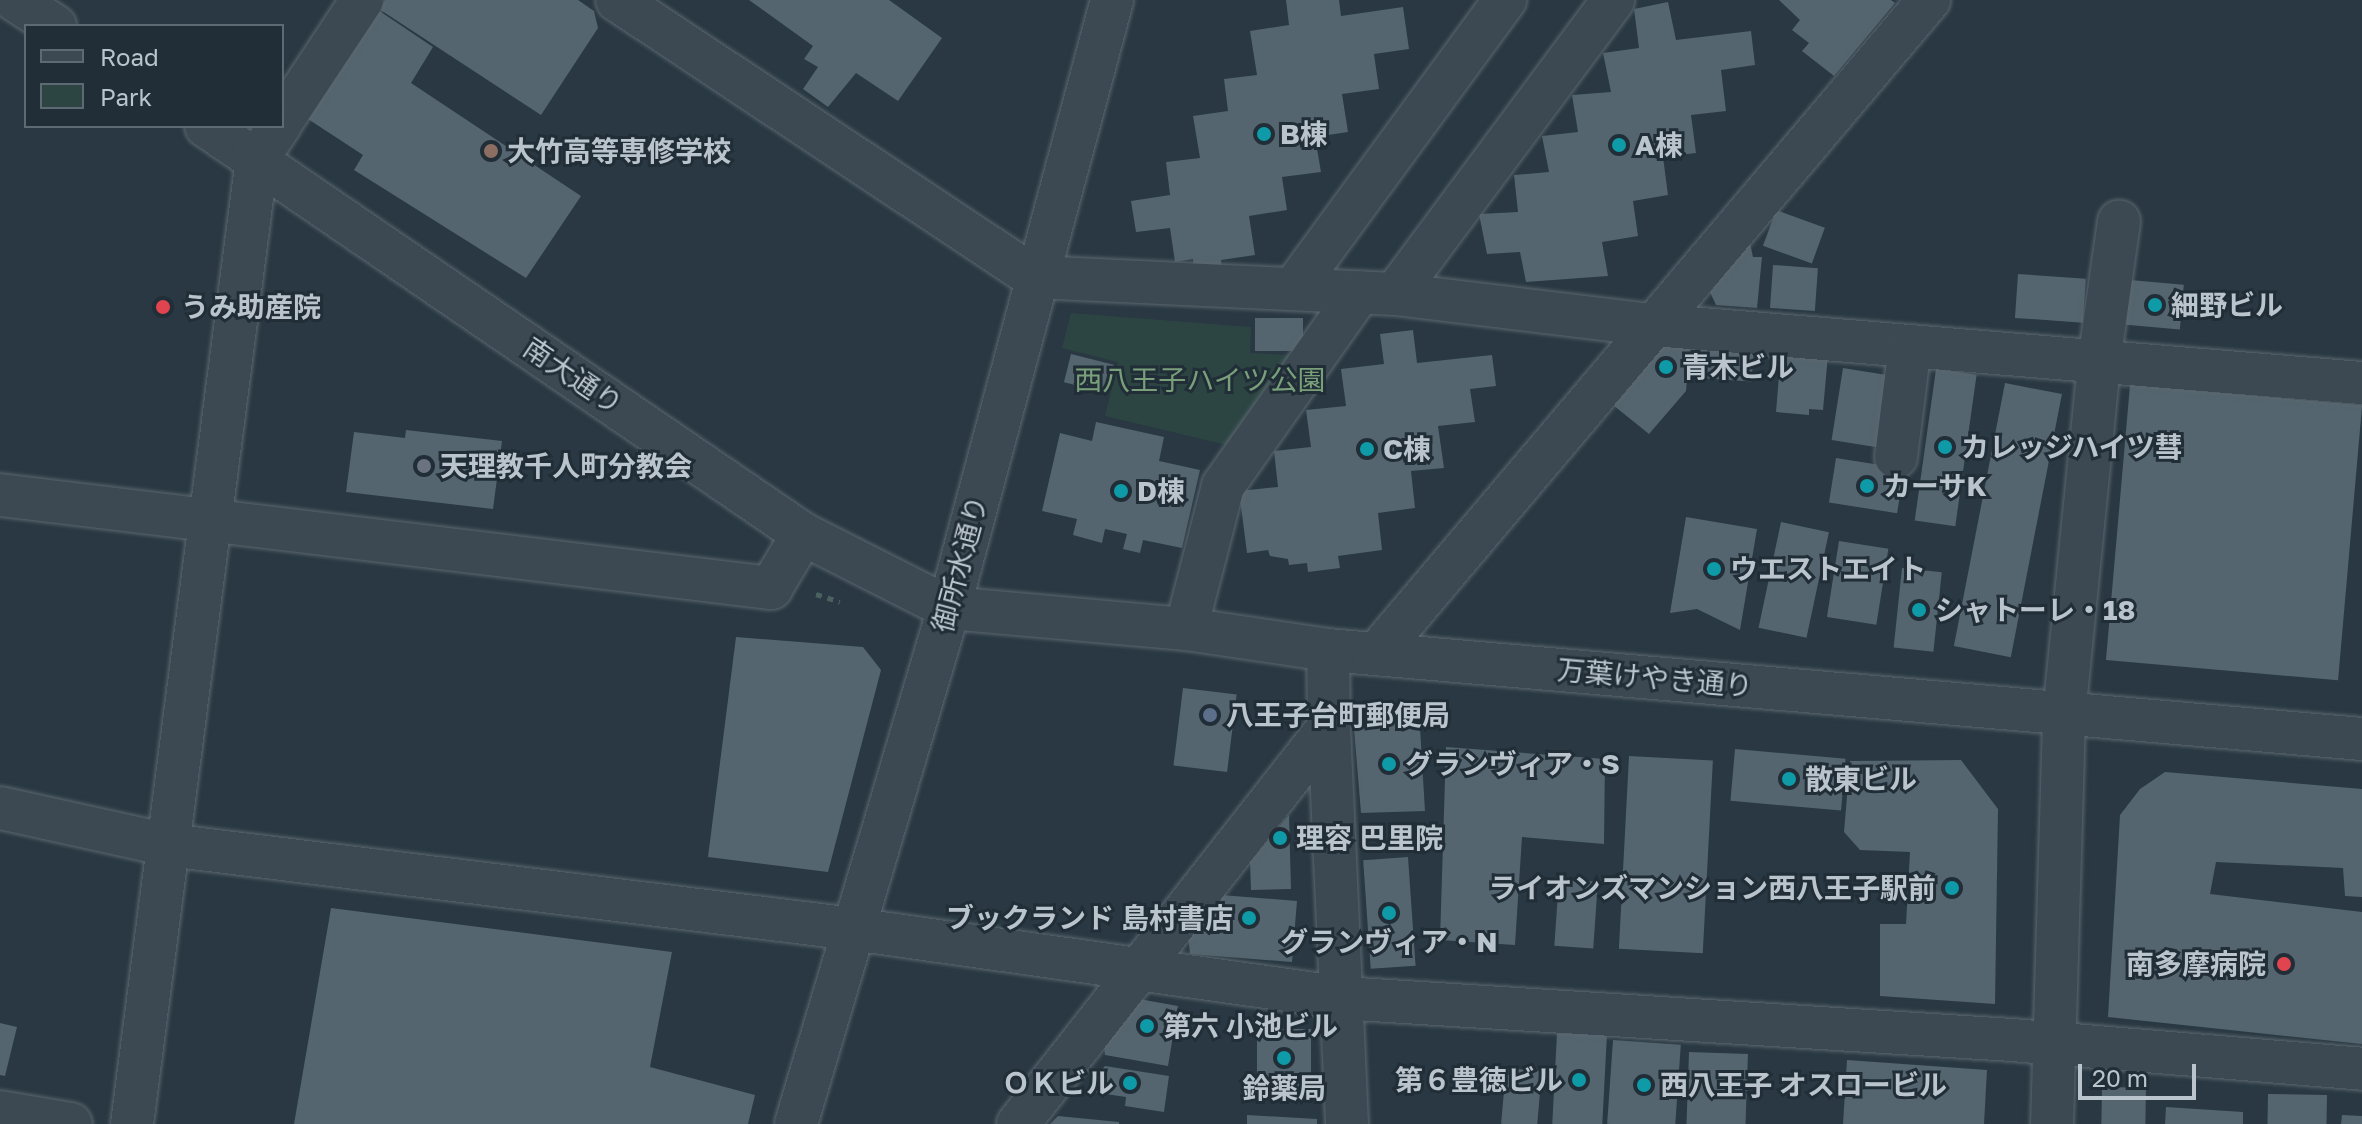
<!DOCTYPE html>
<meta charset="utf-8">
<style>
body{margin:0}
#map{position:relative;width:2362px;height:1124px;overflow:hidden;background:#293842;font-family:"Golos Text","Noto Sans JP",sans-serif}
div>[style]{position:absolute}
.green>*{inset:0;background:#2c4543}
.building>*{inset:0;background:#54656f;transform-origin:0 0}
.path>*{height:5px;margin-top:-2.5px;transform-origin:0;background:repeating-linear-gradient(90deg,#4b6160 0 6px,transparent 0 12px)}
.roads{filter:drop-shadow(0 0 2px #5b676f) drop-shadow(0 0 2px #5b676f)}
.minor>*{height:42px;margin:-21px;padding:0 21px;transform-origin:21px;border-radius:21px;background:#3d4952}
.dots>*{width:22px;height:22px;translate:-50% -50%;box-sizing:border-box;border:4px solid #212e37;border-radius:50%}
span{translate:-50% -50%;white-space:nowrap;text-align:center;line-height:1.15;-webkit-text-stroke:6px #212e37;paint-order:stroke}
.poi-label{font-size:28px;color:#bac4cc;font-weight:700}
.left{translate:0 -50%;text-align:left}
.right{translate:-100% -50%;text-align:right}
.street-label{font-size:28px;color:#bac4cc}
.park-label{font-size:28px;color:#79a07b}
.legend{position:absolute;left:24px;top:24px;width:260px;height:104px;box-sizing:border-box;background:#212e37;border:2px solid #5e6a73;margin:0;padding:10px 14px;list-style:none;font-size:24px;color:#bac4cc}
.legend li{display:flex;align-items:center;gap:16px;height:40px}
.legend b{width:40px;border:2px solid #5e6a73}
.scale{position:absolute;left:2078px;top:1064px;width:118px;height:36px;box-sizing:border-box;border:4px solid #bac4cc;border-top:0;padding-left:10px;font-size:24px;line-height:28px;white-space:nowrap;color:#bac4cc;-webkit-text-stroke:6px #212e37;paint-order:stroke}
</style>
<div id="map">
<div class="green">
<div style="clip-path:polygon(1071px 313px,1251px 327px,1250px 353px,1316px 356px,1248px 450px,1105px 416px,1118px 362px,1062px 348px)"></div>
</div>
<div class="building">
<div style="clip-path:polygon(385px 0,578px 0,594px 11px,598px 28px,541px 115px,379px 9px)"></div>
<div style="clip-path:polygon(749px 0,889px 0,942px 38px,898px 101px,856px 73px,828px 107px,803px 89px,818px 67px,804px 59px,813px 46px)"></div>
<div style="clip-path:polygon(1286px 0,1339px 0,1341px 16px,1403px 7px,1409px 49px,1374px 54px,1379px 89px,1342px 94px,1348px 132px,1315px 137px,1321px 172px,1282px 177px,1287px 210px,1249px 216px,1255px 255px,1221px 260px,1222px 268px,1194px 272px,1193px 259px,1175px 262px,1170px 228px,1136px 232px,1131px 201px,1170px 195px,1166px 162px,1200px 158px,1193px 116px,1228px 111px,1224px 79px,1257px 75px,1250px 31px,1289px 25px)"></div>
<div style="clip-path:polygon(1779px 0,1891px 0,1895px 3px,1834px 76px,1802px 51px,1809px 43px,1792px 30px,1800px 20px)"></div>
<div style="clip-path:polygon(1668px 2px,1676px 40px,1751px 31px,1755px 65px,1721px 70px,1726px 111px,1691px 115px,1696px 153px,1663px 157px,1668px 195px,1633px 201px,1638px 236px,1602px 242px,1608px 276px,1526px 282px,1520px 252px,1487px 254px,1479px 214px,1518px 212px,1514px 175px,1549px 172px,1542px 136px,1578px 132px,1572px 95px,1611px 92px,1603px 53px,1639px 48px,1634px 9px)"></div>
<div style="clip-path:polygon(378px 10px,433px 47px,411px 83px,581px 196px,526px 278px,354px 170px,363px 155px,308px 119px)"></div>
<div style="left:1776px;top:210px;width:52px;height:38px;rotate:20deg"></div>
<div style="clip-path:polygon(1750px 243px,1753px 257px,1762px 257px,1757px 308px,1716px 305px,1710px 292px)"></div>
<div style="left:1773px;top:265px;width:45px;height:43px;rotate:4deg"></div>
<div style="left:2018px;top:274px;width:68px;height:44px;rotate:4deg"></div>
<div style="left:2130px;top:280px;width:54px;height:45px;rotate:5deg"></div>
<div style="left:1255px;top:318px;width:48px;height:33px"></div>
<div style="clip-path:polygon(1413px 330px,1417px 363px,1492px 355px,1496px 386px,1470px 389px,1475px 422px,1438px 426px,1444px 468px,1411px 471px,1415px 508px,1378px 513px,1382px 550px,1338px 556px,1340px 568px,1308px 572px,1307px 563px,1289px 565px,1288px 559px,1270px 556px,1268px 550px,1247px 553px,1239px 491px,1278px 487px,1274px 451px,1311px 447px,1306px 410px,1346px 406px,1341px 369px,1384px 364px,1380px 334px)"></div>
<div style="clip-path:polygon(1664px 342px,1690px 344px,1686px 391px,1649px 434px,1613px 405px)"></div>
<div style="left:1701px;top:345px;width:53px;height:33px;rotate:4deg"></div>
<div style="clip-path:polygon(1781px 351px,1828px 355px,1823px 410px,1809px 409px,1809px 415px,1776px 412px)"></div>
<div style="left:1071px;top:354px;width:44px;height:29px;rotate:14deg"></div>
<div style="left:1843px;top:368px;width:46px;height:73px;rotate:9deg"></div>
<div style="left:1936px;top:369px;width:41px;height:153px;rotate:8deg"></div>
<div style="left:2005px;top:383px;width:58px;height:268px;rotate:11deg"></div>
<div style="left:2130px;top:385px;width:233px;height:276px;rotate:5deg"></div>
<div style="clip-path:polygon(1096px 422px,1164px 437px,1159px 461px,1200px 470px,1182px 548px,1143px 540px,1140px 553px,1123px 549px,1127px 534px,1105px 529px,1102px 543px,1073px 535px,1077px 519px,1042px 511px,1060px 433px,1092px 441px)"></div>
<div style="clip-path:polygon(406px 430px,502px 441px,493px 509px,346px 492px,354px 432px,405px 438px)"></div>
<div style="left:1836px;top:458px;width:69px;height:45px;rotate:9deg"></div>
<div style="clip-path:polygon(1686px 517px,1757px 529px,1740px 630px,1697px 609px,1670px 613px)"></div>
<div style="left:1781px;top:522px;width:49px;height:108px;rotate:12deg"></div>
<div style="left:1839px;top:541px;width:50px;height:77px;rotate:9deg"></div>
<div style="left:1902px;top:568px;width:40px;height:80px;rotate:6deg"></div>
<div style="clip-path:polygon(736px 637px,863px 647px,881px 670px,828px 872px,708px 857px)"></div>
<div style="left:1183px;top:688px;width:54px;height:78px;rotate:7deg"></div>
<div style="clip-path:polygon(1374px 706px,1419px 711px,1425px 811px,1361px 813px,1353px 717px)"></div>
<div style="clip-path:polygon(1446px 747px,1605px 759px,1604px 844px,1522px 837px,1515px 945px,1440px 940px)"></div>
<div style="left:1735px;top:749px;width:111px;height:52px;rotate:5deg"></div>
<div style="left:1629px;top:756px;width:84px;height:193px;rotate:3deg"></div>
<div style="clip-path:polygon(1961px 760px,1998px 809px,1995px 1004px,1880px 996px,1880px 924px,1906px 924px,1910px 852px,1860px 850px,1844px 832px,1850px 761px)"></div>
<div style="clip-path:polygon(2165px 772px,2362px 789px,2362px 897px,2345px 896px,2343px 868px,2216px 862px,2210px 894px,2362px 912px,2362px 1044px,2108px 1017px,2120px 815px,2140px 789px)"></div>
<div style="clip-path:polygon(1289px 815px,1291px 889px,1251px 890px,1250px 862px)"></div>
<div style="left:1408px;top:857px;width:109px;height:45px;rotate:86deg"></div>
<div style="left:1559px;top:879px;width:39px;height:67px;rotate:4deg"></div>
<div style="clip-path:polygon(1221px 895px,1297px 901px,1292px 962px,1190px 954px,1188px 935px)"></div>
<div style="clip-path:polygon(331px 908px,672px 952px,650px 1067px,755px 1095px,748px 1124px,294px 1124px)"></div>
<div style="clip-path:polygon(1139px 999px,1178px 1006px,1168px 1066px,1105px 1055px,1104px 1046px)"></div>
<div style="clip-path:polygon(0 1023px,17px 1027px,5px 1076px,0 1075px)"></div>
<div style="left:1257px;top:1029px;width:54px;height:58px"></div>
<div style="left:1557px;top:1033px;width:50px;height:91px;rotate:3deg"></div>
<div style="left:1613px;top:1040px;width:68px;height:84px;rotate:4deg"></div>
<div style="left:1689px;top:1052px;width:59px;height:72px;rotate:2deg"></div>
<div style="clip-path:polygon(1847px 1060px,1987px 1070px,1984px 1124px,1843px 1124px)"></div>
<div style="clip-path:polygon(1105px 1066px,1169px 1076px,1164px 1112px,1125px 1106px,1126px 1097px,1085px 1091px)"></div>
<div style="left:1506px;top:1068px;width:36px;height:56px;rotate:5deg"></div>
<div style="left:2102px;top:1087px;width:44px;height:37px;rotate:1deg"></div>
<div style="left:2268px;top:1094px;width:59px;height:30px;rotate:1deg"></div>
<div style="clip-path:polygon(2166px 1107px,2243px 1112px,2243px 1124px,2165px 1124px)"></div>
<div style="clip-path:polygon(1247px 1115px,1317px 1119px,1317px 1124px,1247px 1124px)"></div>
<div style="clip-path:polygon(2342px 1115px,2362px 1116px,2362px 1124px,2341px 1124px)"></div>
<div style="clip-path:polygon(1058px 1116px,1119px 1122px,1119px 1124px,1050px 1124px)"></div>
</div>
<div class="path">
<div style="left:816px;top:594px;width:25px;rotate:18deg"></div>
</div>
<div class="roads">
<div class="minor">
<div style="left:15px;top:0;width:48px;rotate:33deg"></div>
<div style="left:617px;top:0;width:501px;rotate:33.59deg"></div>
<div style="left:1034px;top:277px;width:361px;rotate:2.7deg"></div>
<div style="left:1395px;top:294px;width:260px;rotate:6.9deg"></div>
<div style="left:1653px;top:325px;width:711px;rotate:4.68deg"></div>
<div style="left:282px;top:121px;width:145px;rotate:-56.5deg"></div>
<div style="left:206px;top:126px;width:723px;rotate:34.35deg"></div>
<div style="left:803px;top:534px;width:164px;rotate:26.9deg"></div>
<div style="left:949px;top:608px;width:238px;rotate:5.1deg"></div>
<div style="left:1186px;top:629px;width:144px;rotate:8.4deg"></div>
<div style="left:1328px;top:650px;width:1038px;rotate:4.92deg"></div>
<div style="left:1295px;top:287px;width:356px;rotate:-53.8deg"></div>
<div style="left:1395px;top:294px;width:366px;rotate:-53.4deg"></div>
<div style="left:1896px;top:457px;width:112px;rotate:-82.8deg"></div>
<div style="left:0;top:495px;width:777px;rotate:6.88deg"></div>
<div style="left:771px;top:588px;width:63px;rotate:-59.3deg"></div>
<div style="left:1186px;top:629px;width:148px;rotate:-75.5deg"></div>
<div style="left:1223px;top:486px;width:237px;rotate:-54.8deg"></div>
<div style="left:1378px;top:652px;width:854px;rotate:-49.8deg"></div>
<div style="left:1329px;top:727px;width:397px;rotate:87.4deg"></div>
<div style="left:0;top:808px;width:172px;rotate:12.4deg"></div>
<div style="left:168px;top:845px;width:690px;rotate:6.99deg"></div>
<div style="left:853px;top:929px;width:493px;rotate:8deg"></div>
<div style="left:1341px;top:998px;width:672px;rotate:3.58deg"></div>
<div style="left:2012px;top:1040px;width:351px;rotate:4.7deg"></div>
<div style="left:0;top:1112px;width:72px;rotate:9.6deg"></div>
<div style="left:132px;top:1124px;width:973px;rotate:-82.62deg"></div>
<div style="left:257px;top:159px;width:40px;rotate:-56deg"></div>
<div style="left:796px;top:1124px;width:538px;rotate:-73.48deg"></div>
<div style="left:949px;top:608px;width:629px;rotate:-74.99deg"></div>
<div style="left:1018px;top:1124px;width:504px;rotate:-51.93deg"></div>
<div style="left:1329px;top:727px;width:77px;rotate:-90.7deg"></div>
<div style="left:2052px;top:1124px;width:409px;rotate:-88.3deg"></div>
<div style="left:2064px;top:715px;width:355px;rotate:-84.3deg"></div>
<div style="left:2099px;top:362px;width:142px;rotate:-81.9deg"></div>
</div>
</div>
<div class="dots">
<div style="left:1264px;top:134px;background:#0f9aa8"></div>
<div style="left:1619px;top:145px;background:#0f9aa8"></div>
<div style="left:491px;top:151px;background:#8d6e63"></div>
<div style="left:2155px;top:305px;background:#0f9aa8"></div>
<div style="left:163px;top:307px;background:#e0444e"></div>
<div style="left:1666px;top:367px;background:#0f9aa8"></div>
<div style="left:1945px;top:447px;background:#0f9aa8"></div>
<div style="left:1367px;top:449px;background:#0f9aa8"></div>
<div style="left:424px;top:466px;background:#6b7280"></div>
<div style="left:1867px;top:486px;background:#0f9aa8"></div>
<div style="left:1121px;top:491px;background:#0f9aa8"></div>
<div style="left:1714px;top:569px;background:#0f9aa8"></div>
<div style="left:1919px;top:610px;background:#0f9aa8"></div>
<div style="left:1210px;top:715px;background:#5c6f8a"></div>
<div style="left:1389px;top:764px;background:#0f9aa8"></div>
<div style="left:1789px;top:779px;background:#0f9aa8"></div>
<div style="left:1280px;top:838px;background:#0f9aa8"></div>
<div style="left:1952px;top:888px;background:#0f9aa8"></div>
<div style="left:1389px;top:913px;background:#0f9aa8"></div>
<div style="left:1249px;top:918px;background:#0f9aa8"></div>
<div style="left:2284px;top:964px;background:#e0444e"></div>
<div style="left:1147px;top:1026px;background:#0f9aa8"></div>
<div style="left:1284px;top:1058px;background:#0f9aa8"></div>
<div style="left:1579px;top:1080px;background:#0f9aa8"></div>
<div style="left:1130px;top:1083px;background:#0f9aa8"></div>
<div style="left:1644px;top:1085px;background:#0f9aa8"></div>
</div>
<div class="poi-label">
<span class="left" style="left:1280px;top:134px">B棟</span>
<span class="left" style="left:1635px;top:145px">A棟</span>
<span class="left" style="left:507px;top:151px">大竹高等専修学校</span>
<span class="left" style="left:2171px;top:305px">細野ビル</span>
<span class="left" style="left:181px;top:307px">うみ助産院</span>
<span class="left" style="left:1682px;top:367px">青木ビル</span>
<span class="left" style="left:1961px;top:447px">カレッジハイツ彗</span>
<span class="left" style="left:1383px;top:449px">C棟</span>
<span class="left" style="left:440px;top:466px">天理教千人町分教会</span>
<span class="left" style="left:1883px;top:486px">カーサK</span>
<span class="left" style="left:1137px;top:491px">D棟</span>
<span class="left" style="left:1730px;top:569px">ウエストエイト</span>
<span class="left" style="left:1935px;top:610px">シャトーレ・18</span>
<span class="left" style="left:1226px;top:715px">八王子台町郵便局</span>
<span class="left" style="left:1405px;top:764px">グランヴィア・S</span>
<span class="left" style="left:1805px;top:779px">散東ビル</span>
<span class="left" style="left:1296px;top:838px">理容 巴里院</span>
<span class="right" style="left:1936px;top:888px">ライオンズマンション西八王子駅前</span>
<span class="right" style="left:1233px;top:918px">ブックランド 島村書店</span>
<span style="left:1389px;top:942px">グランヴィア・N</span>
<span class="right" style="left:2266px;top:964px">南多摩病院</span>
<span class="left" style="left:1163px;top:1026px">第六 小池ビル</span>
<span class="right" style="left:1563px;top:1080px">第６豊徳ビル</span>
<span class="right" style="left:1114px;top:1083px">ＯＫビル</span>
<span class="left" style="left:1660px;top:1085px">西八王子 オスロービル</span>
<span style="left:1284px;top:1088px">鈴薬局</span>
</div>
<div class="street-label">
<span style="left:573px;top:376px;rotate:34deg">南大通り</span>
<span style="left:960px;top:564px;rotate:-75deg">御所水通り</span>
<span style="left:1655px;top:678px;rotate:5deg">万葉けやき通り</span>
</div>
<div class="park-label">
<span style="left:1200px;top:380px">西八王子ハイツ公園</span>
</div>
<ul class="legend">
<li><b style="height:10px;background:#3d4952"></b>Road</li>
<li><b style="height:22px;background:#2c4543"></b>Park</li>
</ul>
<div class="scale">20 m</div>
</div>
